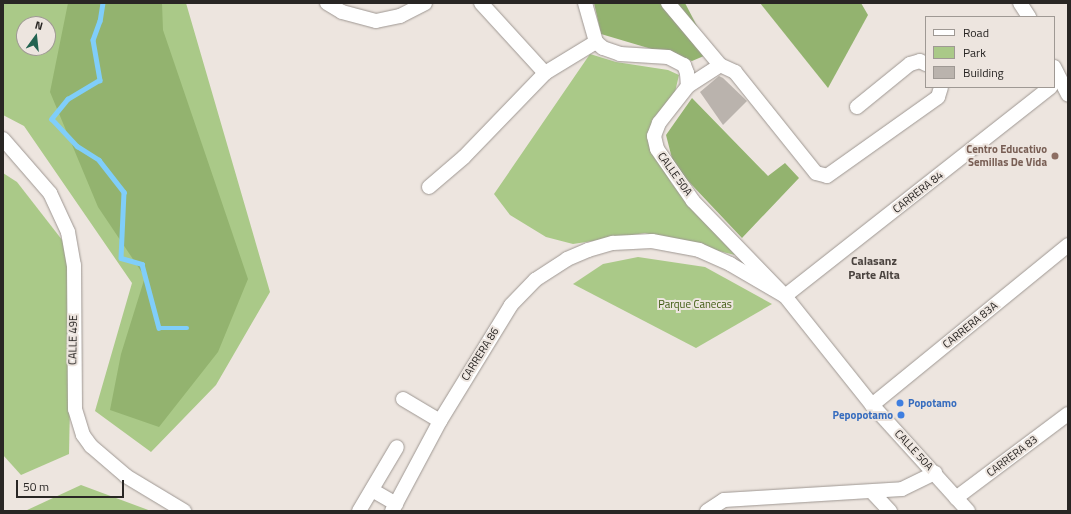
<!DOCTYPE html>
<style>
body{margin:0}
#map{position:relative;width:1071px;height:514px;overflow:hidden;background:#ede5df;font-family:"Titillium Web",sans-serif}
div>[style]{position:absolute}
.green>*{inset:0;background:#aac988}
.forest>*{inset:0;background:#93b36f}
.stream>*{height:4.5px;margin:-2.25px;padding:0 2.25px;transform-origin:2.25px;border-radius:2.25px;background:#80cefa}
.building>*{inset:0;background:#bab3ad}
.roads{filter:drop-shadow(0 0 1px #9e9792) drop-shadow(0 0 1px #9e9792)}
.minor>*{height:14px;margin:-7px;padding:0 7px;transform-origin:7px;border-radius:7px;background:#fff}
.dots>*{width:11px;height:11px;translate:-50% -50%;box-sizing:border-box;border:2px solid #ede5df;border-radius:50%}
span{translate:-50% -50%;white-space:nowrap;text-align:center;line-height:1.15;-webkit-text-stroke:4px #ede5df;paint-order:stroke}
.education-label{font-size:11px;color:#785e54;font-weight:700}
.right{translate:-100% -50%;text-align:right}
.street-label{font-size:11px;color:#292624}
.park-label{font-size:11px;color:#3c580e}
.shop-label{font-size:11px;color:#366cbe;font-weight:700}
.left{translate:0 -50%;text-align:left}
.neighbourhood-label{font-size:12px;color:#4a433f;font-weight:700}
.frame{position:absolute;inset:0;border:4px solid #292624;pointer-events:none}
.legend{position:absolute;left:925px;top:16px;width:130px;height:72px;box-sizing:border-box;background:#ede5df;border:1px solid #9f9994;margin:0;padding:5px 7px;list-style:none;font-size:12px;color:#292624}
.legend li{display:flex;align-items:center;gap:8px;height:20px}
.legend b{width:20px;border:1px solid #9f9994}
.north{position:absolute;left:16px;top:16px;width:40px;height:40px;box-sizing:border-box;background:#ede5df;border:1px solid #9f9994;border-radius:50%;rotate:15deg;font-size:11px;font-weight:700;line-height:16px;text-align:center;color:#292624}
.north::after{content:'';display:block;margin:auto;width:14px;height:18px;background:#236351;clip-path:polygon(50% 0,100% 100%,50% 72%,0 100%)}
.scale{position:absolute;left:16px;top:480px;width:108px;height:18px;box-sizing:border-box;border:2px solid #292624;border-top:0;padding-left:5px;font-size:12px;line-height:14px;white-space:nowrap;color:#292624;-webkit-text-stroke:3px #ede5df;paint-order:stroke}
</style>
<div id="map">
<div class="green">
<div style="clip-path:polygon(evenodd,3px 3px,186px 3px,270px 292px,216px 385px,151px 452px,95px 411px,132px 283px,24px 126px,3px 115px,3px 3px,24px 24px,48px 24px,48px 48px,24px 48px,24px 24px)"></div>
<div style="clip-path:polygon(590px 54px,616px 62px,668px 70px,679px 75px,675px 92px,652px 120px,648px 141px,672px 184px,735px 255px,645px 233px,573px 244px,546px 237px,510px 215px,494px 194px)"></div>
<div style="clip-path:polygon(3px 173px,17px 182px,73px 254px,69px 454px,21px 475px,3px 455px)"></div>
<div style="clip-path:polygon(638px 257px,705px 267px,772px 304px,696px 348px,573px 284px,603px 264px)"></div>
<div style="clip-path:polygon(81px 485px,151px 511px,25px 511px)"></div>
</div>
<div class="forest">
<div style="clip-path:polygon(68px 3px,162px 3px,163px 30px,248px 279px,218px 352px,159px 427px,110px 410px,121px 354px,145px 277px,98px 207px,50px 92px)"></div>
<div style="clip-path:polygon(594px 3px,685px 3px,711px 53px,692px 61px,601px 34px)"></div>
<div style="clip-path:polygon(760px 3px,861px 3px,868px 15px,828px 88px)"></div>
<div style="clip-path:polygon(692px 98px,768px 176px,785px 163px,799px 178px,742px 238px,674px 166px,666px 135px)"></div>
</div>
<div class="stream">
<div style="left:103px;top:3px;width:18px;rotate:99deg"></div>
<div style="left:100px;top:21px;width:20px;rotate:110deg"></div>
<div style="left:93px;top:40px;width:41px;rotate:80.1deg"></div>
<div style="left:100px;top:80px;width:37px;rotate:149deg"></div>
<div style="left:68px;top:99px;width:26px;rotate:129deg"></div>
<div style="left:52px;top:119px;width:37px;rotate:47deg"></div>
<div style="left:77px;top:146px;width:26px;rotate:32deg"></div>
<div style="left:99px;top:160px;width:41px;rotate:52deg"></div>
<div style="left:124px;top:192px;width:66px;rotate:92.6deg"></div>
<div style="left:121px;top:258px;width:22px;rotate:16deg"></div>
<div style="left:142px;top:264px;width:66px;rotate:75.1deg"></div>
<div style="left:159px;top:328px;width:28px"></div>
</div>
<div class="building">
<div style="clip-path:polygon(719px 76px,723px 78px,747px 101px,723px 125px,700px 92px)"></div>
</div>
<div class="roads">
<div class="minor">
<div style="left:327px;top:3px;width:17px;rotate:31deg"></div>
<div style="left:342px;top:12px;width:35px;rotate:15deg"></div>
<div style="left:376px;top:21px;width:25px;rotate:-12deg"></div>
<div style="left:400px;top:16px;width:28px;rotate:-27deg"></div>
<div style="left:481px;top:3px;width:95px;rotate:47.6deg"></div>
<div style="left:585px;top:3px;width:41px;rotate:74.2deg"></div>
<div style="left:596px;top:42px;width:9px;rotate:41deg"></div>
<div style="left:603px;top:48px;width:18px;rotate:19deg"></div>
<div style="left:620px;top:54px;width:48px;rotate:3.6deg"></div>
<div style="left:668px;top:57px;width:18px;rotate:27deg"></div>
<div style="left:684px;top:65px;width:9px;rotate:69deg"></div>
<div style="left:687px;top:73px;width:13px;rotate:86deg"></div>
<div style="left:688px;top:86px;width:47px;rotate:128.1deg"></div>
<div style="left:659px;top:123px;width:14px;rotate:111deg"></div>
<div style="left:654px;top:136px;width:13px;rotate:77deg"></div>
<div style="left:657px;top:149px;width:63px;rotate:55.3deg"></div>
<div style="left:693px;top:201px;width:132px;rotate:45.9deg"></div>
<div style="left:785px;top:296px;width:338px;rotate:-38.2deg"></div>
<div style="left:668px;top:3px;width:81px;rotate:50deg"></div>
<div style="left:1020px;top:3px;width:17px;rotate:57deg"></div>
<div style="left:1054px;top:67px;width:31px;rotate:63deg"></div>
<div style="left:688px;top:86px;width:38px;rotate:-33deg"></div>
<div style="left:720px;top:65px;width:17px;rotate:25deg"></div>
<div style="left:735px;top:72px;width:129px;rotate:51.3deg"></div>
<div style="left:816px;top:173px;width:11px;rotate:15deg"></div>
<div style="left:827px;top:176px;width:136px;rotate:-35.4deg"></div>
<div style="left:938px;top:97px;width:10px;rotate:-73deg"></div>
<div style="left:857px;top:107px;width:68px;rotate:-39.1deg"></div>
<div style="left:910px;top:64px;width:10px;rotate:-17deg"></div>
<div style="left:920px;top:61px;width:7px;rotate:27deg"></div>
<div style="left:3px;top:139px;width:72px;rotate:49deg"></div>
<div style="left:50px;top:193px;width:43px;rotate:65.2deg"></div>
<div style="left:68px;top:232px;width:34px;rotate:80deg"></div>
<div style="left:74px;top:265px;width:144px;rotate:89.6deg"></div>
<div style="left:75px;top:409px;width:27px;rotate:73deg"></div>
<div style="left:83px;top:435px;width:14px;rotate:54deg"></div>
<div style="left:91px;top:446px;width:46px;rotate:40.6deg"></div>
<div style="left:126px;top:476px;width:68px;rotate:31.1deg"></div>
<div style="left:429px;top:187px;width:46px;rotate:-40.6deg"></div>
<div style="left:464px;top:157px;width:117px;rotate:-46deg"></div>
<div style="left:545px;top:73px;width:60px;rotate:-31.3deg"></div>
<div style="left:403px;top:399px;width:43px;rotate:30.7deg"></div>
<div style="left:872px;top:405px;width:253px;rotate:-39.2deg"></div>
<div style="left:372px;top:490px;width:28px;rotate:30deg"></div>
<div style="left:873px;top:493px;width:25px;rotate:47deg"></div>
<div style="left:956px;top:498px;width:140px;rotate:-36.9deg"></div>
<div style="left:359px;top:511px;width:74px;rotate:-59.3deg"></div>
<div style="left:392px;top:511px;width:102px;rotate:-61.9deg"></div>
<div style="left:440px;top:421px;width:136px;rotate:-58.5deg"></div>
<div style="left:511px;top:305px;width:35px;rotate:-46deg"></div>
<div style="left:535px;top:280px;width:38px;rotate:-33deg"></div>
<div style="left:567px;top:259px;width:23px;rotate:-23deg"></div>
<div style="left:588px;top:250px;width:26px;rotate:-16deg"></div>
<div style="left:613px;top:243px;width:39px;rotate:-3deg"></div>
<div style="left:652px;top:241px;width:48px;rotate:10.8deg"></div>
<div style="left:699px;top:250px;width:34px;rotate:24deg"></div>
<div style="left:730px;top:264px;width:64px;rotate:30.2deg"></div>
<div style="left:785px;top:296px;width:139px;rotate:51.4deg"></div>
<div style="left:872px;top:405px;width:143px;rotate:47.8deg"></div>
<div style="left:707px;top:511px;width:20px;rotate:-33deg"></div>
<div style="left:724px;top:500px;width:178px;rotate:-3.5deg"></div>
<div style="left:902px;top:489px;width:37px;rotate:-26deg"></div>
</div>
</div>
<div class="dots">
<div style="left:1055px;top:156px;background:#8d6e63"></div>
<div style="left:900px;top:403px;background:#3f7fe0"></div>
<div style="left:901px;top:415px;background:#3f7fe0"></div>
</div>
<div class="education-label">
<span class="right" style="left:1047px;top:156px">Centro Educativo<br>Semillas De Vida</span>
</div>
<div class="street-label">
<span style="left:675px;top:174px;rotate:54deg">CALLE 50A</span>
<span style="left:918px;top:192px;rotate:-38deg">CARRERA 84</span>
<span style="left:970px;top:325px;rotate:-39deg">CARRERA 83A</span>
<span style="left:73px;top:340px;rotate:-89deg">CALLE 49E</span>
<span style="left:480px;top:354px;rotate:-58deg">CARRERA 86</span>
<span style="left:914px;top:450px;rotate:47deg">CALLE 50A</span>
<span style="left:1012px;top:456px;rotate:-37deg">CARRERA 83</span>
</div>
<div class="park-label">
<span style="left:695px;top:304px">Parque Canecas</span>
</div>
<div class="shop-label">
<span class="left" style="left:908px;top:403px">Popotamo</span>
<span class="right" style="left:893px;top:415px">Pepopotamo</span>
</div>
<div class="neighbourhood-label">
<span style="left:874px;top:268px">Calasanz<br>Parte Alta</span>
</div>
<div class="frame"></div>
<ul class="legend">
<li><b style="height:5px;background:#fff"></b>Road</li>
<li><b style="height:11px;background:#aac988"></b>Park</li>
<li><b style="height:11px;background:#bab3ad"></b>Building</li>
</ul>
<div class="north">N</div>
<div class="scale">50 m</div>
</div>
